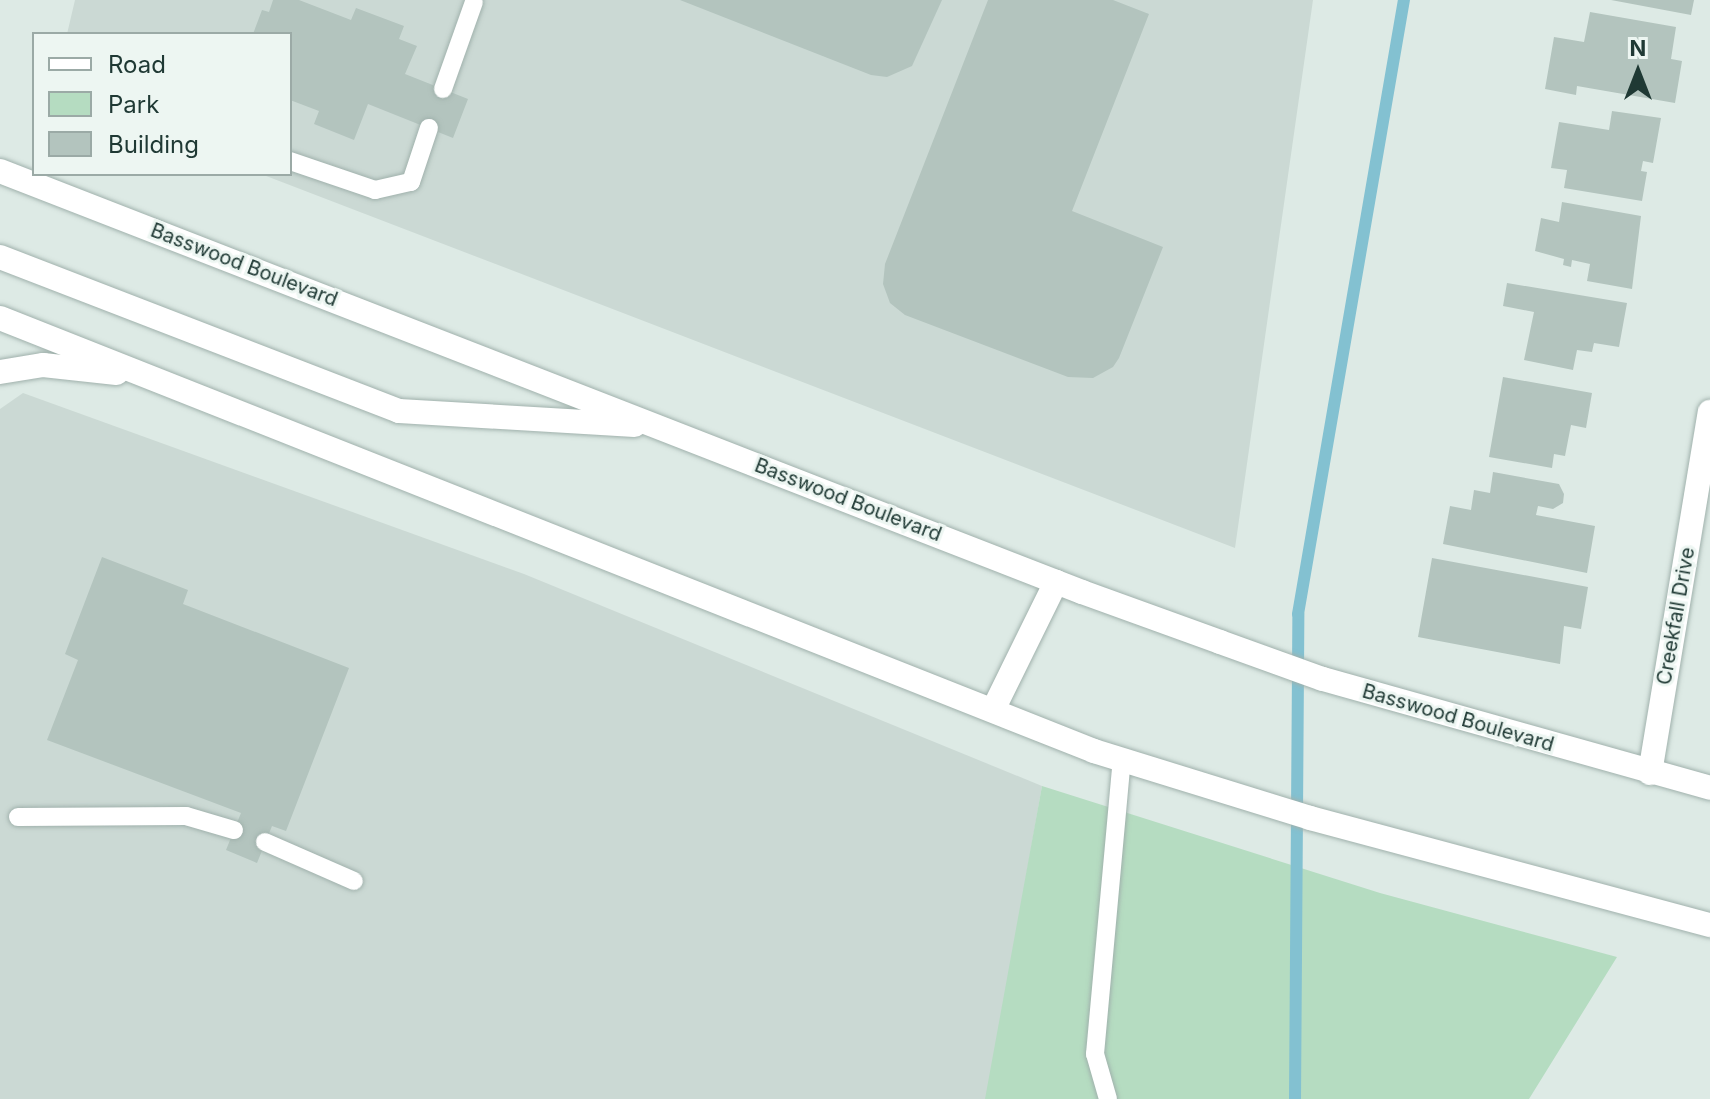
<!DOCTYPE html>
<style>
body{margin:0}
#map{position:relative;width:1710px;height:1099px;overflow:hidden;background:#ddeae5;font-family:Inter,sans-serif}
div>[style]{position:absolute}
.built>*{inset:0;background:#cbd9d4}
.green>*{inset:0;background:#b5dcc1}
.stream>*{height:12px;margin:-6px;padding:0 6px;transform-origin:6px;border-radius:6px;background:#83c1d1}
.building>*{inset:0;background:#b3c4be}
.roads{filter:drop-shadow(0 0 2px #a0b1ac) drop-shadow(0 0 2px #a0b1ac)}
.service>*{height:18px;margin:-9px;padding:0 9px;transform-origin:9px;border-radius:9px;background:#fff}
.minor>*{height:24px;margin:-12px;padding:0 12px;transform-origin:12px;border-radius:12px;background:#fff}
.secondary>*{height:24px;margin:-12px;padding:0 12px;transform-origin:12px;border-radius:12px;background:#fff}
span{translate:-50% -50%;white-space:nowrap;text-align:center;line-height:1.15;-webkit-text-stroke:6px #edf6f2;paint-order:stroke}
.street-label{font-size:20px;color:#1f3934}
.legend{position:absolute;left:32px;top:32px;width:260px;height:144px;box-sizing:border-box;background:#edf6f2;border:2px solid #9baaa6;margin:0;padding:10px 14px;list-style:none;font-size:24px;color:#1f3934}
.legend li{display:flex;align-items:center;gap:16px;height:40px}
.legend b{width:40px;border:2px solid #9baaa6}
.north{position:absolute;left:1598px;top:32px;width:80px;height:80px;-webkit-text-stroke:6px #edf6f2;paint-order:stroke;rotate:0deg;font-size:22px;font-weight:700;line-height:32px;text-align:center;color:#1f3934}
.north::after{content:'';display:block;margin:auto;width:28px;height:36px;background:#1f3934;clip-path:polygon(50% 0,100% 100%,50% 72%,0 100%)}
</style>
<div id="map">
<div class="built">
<div style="clip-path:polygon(75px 0,1313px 0,1235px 548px,261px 174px,290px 174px,290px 34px,67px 34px)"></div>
<div style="clip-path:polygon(23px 393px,524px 574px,1042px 786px,987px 1099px,0 1099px,0 409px)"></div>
</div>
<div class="green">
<div style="clip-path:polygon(1042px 786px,1380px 893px,1617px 957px,1529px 1099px,985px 1099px)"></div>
</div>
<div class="stream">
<div style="left:1295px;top:1099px;width:485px;rotate:-89.6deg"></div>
<div style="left:1298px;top:614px;width:623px;rotate:-80.21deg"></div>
</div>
<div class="building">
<div style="clip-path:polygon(273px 0,299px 0,351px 20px,356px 8px,404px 26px,399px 39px,417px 46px,405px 74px,468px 99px,453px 138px,368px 104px,354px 140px,314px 124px,319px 111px,290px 100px,290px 34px,253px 34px,262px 10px,269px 12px)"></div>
<div style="clip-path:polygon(680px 0,942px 0,912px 66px,887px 77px,871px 75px)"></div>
<div style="clip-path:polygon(988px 0,1113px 0,1149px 14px,1072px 211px,1163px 247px,1119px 358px,1113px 367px,1093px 378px,1068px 377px,905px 315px,890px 303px,883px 284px,885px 264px)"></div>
<div style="clip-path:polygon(1611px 0,1694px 0,1691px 15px)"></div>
<div style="clip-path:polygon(1590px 12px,1676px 27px,1671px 59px,1682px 61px,1675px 103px,1577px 86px,1576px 95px,1545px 89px,1554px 37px,1584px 42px)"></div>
<div style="clip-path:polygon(1612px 111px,1661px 118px,1653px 163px,1643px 161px,1641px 171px,1647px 172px,1642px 201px,1564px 188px,1567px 170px,1551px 168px,1559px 122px,1609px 130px)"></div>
<div style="clip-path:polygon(1562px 202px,1641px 216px,1632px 289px,1587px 281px,1590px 264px,1572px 260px,1571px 267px,1563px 265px,1564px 259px,1535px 251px,1541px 218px,1559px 222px)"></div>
<div style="clip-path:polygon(1507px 283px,1627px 303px,1619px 347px,1594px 343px,1592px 352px,1577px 350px,1573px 370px,1524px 360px,1534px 312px,1503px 306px)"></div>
<div style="clip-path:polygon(1503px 377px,1592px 393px,1586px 428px,1571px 425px,1565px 456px,1554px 454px,1552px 468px,1489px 457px)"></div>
<div style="clip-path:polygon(1493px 472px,1559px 484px,1564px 494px,1563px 503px,1553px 509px,1538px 506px,1536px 515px,1595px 526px,1587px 573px,1443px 544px,1450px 506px,1471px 510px,1474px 490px,1490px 493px)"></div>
<div style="clip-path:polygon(102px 557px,188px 590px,183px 604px,349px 668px,286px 831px,272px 826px,257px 863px,226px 850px,241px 813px,47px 740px,78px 660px,65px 654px)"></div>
<div style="clip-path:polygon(1432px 558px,1588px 587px,1581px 629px,1564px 626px,1560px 664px,1418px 637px)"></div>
</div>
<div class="roads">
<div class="service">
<div style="left:443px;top:89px;width:92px;rotate:-70.4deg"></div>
<div style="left:290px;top:161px;width:90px;rotate:18.8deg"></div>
<div style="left:375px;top:190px;width:37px;rotate:-13deg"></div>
<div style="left:411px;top:182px;width:57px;rotate:-71.6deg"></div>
<div style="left:18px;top:817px;width:168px;rotate:-0.3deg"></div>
<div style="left:186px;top:816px;width:50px;rotate:16.3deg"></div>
<div style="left:265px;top:842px;width:97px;rotate:23.7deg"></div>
<div style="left:1108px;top:1099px;width:47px;rotate:-106.1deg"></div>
<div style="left:1095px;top:1054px;width:296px;rotate:-84.8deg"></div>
</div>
<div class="minor">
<div style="left:1650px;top:773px;width:366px;rotate:-80.6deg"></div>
</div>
<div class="secondary">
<div style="left:0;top:171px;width:1161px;rotate:21.26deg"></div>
<div style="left:1082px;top:592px;width:147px;rotate:19.9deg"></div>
<div style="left:1220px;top:642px;width:109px;rotate:19.8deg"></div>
<div style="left:1323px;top:679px;width:402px;rotate:15.7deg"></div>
<div style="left:0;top:257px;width:428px;rotate:21.1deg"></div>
<div style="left:399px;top:411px;width:236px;rotate:3.4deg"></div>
<div style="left:0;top:318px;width:1177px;rotate:21.59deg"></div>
<div style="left:1094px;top:751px;width:226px;rotate:17.2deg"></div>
<div style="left:1310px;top:818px;width:414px;rotate:15deg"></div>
<div style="left:0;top:372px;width:44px;rotate:-9.2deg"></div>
<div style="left:43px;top:365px;width:74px;rotate:6.2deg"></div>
<div style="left:993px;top:710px;width:143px;rotate:-63.8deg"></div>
</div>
</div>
<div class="street-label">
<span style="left:244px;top:265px;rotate:21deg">Basswood Boulevard</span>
<span style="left:848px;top:500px;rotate:21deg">Basswood Boulevard</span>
<span style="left:1676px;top:616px;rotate:-80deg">Creekfall Drive</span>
<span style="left:1458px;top:718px;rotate:16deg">Basswood Boulevard</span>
</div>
<ul class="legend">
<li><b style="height:10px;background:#fff"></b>Road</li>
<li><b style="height:22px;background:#b5dcc1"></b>Park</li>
<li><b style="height:22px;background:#b3c4be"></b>Building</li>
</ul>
<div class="north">N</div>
</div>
